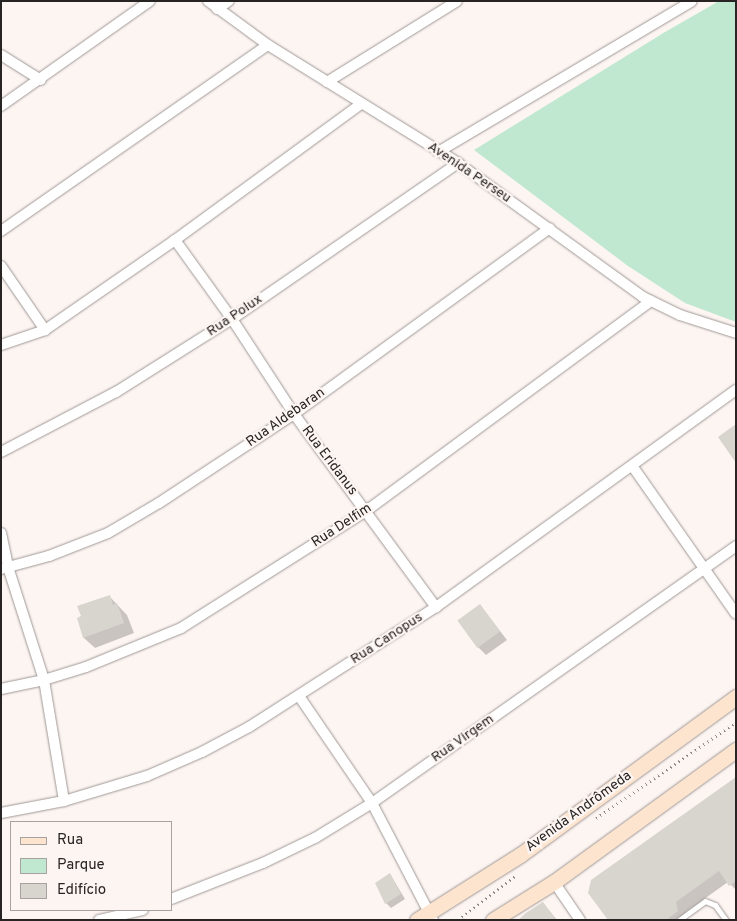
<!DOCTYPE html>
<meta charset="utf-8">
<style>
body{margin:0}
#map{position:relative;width:737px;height:921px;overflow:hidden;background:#fdf5f2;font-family:Overpass,sans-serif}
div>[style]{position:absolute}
.green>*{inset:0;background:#c0e8d1}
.shadow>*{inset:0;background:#0003}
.building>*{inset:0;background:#d8d4ce;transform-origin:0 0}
.path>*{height:2.5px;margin-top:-1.25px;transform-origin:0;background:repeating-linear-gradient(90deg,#908a88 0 1px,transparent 0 5px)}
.roads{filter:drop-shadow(0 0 1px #9f9895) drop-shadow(0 0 1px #9f9895)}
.service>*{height:5px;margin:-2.5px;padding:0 2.5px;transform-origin:2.5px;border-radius:2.5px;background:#fff}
.minor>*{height:10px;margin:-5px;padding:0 5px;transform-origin:5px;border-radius:5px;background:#fff}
.secondary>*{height:15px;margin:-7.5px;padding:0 7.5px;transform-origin:7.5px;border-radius:7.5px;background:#fde4cf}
span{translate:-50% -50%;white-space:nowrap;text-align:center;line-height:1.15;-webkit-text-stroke:4.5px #fdf5f2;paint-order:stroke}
.street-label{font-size:14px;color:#272423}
.frame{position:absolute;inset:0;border:2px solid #272423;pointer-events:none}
.legend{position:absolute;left:10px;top:821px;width:162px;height:90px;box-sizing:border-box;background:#fdf5f2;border:1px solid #a7a19f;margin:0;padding:6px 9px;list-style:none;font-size:15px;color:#272423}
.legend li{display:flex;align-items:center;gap:10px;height:25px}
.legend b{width:25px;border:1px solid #a7a19f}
</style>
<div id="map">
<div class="green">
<div style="clip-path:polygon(719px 1px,736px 1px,736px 322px,685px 303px,628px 266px,474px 150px,665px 32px)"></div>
</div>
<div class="shadow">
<div style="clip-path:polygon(109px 596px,127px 615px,134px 633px,95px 648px,84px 638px,78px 619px)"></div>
<div style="clip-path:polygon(480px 605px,507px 640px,486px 655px,478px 647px)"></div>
<div style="clip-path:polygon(736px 779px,736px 890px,728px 882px,686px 912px,687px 920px,610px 920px)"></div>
<div style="clip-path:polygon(390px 874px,405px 899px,391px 908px,386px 903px)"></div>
<div style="clip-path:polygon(543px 903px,557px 920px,520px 920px)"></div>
</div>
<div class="building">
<div style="clip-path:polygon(736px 424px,736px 463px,718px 437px)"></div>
<div style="clip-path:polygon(110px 595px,113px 605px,117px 603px,124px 623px,83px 638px,77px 618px,81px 616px,77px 606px)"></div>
<div style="left:480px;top:604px;width:34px;height:28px;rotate:54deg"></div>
<div style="clip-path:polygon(736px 777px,736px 881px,729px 886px,719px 871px,676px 902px,678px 911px,666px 920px,608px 920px,588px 893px,591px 880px)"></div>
<div style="clip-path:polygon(390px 873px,401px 894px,385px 904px,375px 883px)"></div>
<div style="clip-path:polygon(543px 902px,556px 920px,518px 920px,526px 913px)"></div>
</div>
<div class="path">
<div style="left:596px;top:818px;width:170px;rotate:-34.4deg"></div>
<div style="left:458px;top:920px;width:72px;rotate:-37.7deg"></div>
</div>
<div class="roads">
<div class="service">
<div style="left:679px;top:920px;width:32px;rotate:-36deg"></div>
<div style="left:705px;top:901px;width:11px;rotate:22deg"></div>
<div style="left:715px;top:905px;width:19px;rotate:54deg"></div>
</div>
<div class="minor">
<div style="left:208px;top:1px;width:74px;rotate:36.3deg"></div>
<div style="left:268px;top:45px;width:224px;rotate:31.8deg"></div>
<div style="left:458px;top:163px;width:228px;rotate:35.9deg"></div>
<div style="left:643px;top:297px;width:41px;rotate:25.9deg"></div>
<div style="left:680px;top:315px;width:59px;rotate:17.8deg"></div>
<div style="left:217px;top:9px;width:14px;rotate:-34deg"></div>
<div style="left:1px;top:55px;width:47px;rotate:32deg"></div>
<div style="left:327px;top:82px;width:153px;rotate:-31.9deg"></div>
<div style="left:1px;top:106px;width:182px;rotate:-35.2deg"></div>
<div style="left:438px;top:152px;width:295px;rotate:-30.7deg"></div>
<div style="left:1px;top:231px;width:325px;rotate:-34.9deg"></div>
<div style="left:175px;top:240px;width:97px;rotate:54.2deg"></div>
<div style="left:232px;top:319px;width:113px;rotate:56.9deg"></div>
<div style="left:294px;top:414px;width:240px;rotate:53.7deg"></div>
<div style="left:1px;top:266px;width:78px;rotate:55.5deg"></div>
<div style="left:1px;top:345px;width:46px;rotate:-18.8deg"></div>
<div style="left:45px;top:330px;width:158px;rotate:-34.7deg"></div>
<div style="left:175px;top:240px;width:230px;rotate:-36.2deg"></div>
<div style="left:1px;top:452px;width:130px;rotate:-27.6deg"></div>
<div style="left:116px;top:392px;width:137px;rotate:-32.2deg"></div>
<div style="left:232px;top:319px;width:275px;rotate:-34.6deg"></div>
<div style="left:633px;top:467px;width:179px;rotate:55deg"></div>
<div style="left:1px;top:533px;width:35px;rotate:78deg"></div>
<div style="left:8px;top:567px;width:119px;rotate:72.3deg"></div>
<div style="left:44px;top:680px;width:123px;rotate:80.6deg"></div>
<div style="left:1px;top:569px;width:50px;rotate:-15.2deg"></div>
<div style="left:49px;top:556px;width:63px;rotate:-21.3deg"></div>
<div style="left:108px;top:533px;width:59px;rotate:-30.5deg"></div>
<div style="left:159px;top:503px;width:162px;rotate:-33.4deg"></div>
<div style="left:294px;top:414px;width:316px;rotate:-36deg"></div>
<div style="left:1px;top:689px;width:44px;rotate:-11.8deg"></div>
<div style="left:44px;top:680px;width:44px;rotate:-17.2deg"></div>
<div style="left:86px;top:667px;width:103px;rotate:-22.3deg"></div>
<div style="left:181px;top:628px;width:219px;rotate:-32.3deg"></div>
<div style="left:366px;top:511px;width:354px;rotate:-36.4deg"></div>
<div style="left:299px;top:696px;width:130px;rotate:55.7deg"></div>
<div style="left:372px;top:803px;width:132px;rotate:62.5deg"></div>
<div style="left:1px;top:813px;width:64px;rotate:-10.8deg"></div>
<div style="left:64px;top:801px;width:87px;rotate:-16.8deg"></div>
<div style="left:147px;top:776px;width:60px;rotate:-23.6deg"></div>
<div style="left:202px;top:752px;width:53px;rotate:-28deg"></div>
<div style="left:249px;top:727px;width:222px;rotate:-32.7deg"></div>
<div style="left:436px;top:607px;width:370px;rotate:-35.9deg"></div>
<div style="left:554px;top:882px;width:46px;rotate:55.6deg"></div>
<div style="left:171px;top:899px;width:99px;rotate:-21.4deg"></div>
<div style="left:263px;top:863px;width:58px;rotate:-25.7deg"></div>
<div style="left:315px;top:838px;width:67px;rotate:-31.6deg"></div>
<div style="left:372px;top:803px;width:446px;rotate:-35.2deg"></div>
<div style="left:99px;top:920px;width:45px;rotate:-12.8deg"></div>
</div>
<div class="secondary">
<div style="left:417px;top:920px;width:122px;rotate:-32.3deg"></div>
<div style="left:520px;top:855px;width:268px;rotate:-36.2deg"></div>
<div style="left:493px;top:920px;width:72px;rotate:-31.9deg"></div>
<div style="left:554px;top:882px;width:225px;rotate:-36deg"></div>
</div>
</div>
<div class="street-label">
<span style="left:469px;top:173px;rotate:34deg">Avenida Perseu</span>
<span style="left:235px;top:316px;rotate:-34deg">Rua Polux</span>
<span style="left:286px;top:418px;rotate:-35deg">Rua Aldebaran</span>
<span style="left:329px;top:461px;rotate:53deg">Rua Eridanus</span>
<span style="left:342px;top:526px;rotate:-33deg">Rua Delfim</span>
<span style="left:387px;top:639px;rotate:-33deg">Rua Canopus</span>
<span style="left:463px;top:739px;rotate:-35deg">Rua Virgem</span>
<span style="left:579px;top:812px;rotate:-36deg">Avenida Andrômeda</span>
</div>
<div class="frame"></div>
<ul class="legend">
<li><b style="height:6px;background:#fde4cf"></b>Rua</li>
<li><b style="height:14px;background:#c0e8d1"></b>Parque</li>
<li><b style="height:14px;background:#d8d4ce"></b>Edifício</li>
</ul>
</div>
